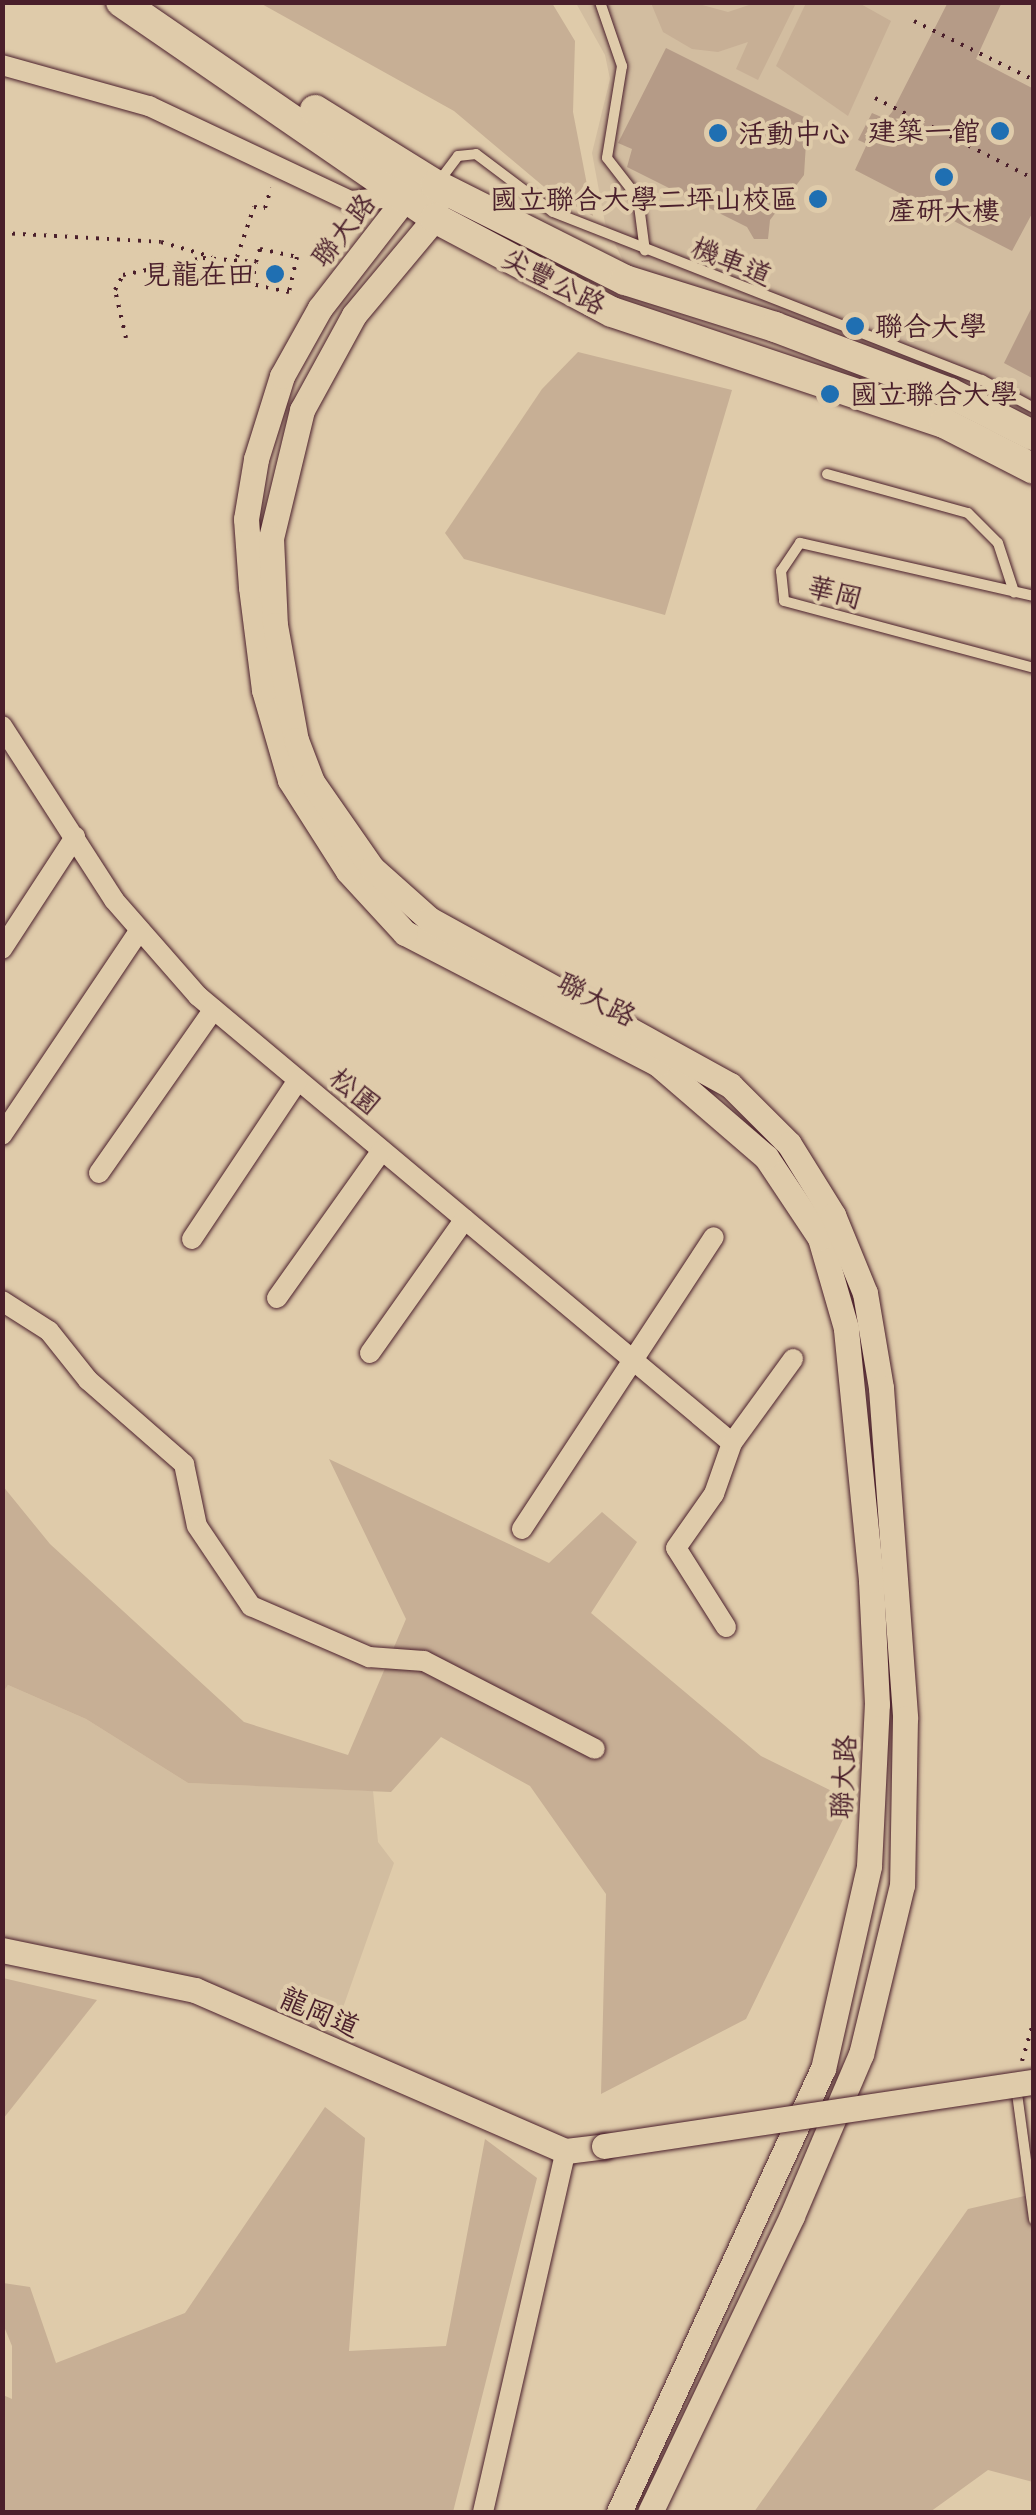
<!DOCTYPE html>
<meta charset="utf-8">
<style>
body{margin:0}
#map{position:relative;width:1036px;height:2515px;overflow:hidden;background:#dfcbaa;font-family:"Patrick Hand","LXGW WenKai TC",sans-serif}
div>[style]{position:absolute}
.built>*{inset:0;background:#d2bda0}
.green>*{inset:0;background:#c7af95}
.building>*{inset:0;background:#b59b87}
.path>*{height:4px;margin-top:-2px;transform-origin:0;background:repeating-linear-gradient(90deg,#4a1f2b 0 2.5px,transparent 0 10.5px)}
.roads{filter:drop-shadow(0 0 2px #4a1f2b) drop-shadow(0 0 2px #4a1f2b)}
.service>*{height:10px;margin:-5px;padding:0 5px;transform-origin:5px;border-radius:5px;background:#dfcbaa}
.minor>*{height:20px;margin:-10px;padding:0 10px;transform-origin:10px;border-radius:10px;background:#dfcbaa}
.tertiary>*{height:25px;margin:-12.5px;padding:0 12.5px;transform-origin:12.5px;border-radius:12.5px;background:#dfcbaa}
.primary>*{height:30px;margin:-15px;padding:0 15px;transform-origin:15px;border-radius:15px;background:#dfcbaa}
.bridges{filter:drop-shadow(0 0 2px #4a1f2b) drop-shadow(0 0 2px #4a1f2b)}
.tertiary-bridge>*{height:25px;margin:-12.5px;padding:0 12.5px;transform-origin:12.5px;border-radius:12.5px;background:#dfcbaa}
.dots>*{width:28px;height:28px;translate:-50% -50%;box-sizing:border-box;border:5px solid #dfcbaa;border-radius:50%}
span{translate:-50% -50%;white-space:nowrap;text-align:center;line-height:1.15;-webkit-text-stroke:8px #dfcbaa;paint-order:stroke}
.poi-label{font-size:28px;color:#4a1f2b}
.right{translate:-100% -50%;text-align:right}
.left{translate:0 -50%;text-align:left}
.street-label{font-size:28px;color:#4a1f2b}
.frame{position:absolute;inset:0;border:5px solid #4a1f2b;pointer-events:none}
</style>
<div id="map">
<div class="built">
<div style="clip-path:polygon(576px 3px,1033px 3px,1033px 416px,970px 383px,625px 265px,605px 223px,592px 153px,610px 79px,605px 55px)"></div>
<div style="clip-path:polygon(8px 1685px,86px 1719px,188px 1783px,373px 1791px,378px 1842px,394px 1863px,334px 2033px,156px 1969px,3px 1937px,2px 1692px)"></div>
</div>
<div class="green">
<div style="clip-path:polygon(260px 3px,552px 3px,575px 41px,573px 112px,593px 216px,549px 191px,454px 111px)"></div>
<div style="clip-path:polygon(651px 3px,695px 3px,728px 12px,755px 3px,796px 3px,758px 80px,736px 69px,748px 42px,718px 52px,692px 49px,663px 32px)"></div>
<div style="clip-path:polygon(806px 3px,859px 3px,891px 21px,848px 116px,776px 66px)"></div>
<div style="clip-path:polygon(578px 352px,732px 390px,665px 615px,464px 559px,445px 533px,542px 389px)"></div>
<div style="clip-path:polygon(329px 1459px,549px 1563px,602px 1512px,637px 1542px,591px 1613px,761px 1756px,852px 1801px,746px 2019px,601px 2094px,606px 1894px,530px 1786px,441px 1737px,391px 1792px,188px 1783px,86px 1719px,8px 1685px,3px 1692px,2px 1485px,50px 1544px,244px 1722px,348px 1755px,406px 1619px)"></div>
<div style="clip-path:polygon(3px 1978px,97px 2000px,3px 2119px,2px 1978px)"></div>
<div style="clip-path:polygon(325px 2107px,365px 2138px,349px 2351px,446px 2346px,485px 2139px,537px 2178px,453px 2512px,3px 2512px,3px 2395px,12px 2399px,12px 2346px,3px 2324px,3px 2283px,30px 2287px,56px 2363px,185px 2313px)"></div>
<div style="clip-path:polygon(1033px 2194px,1033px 2482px,988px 2470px,930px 2512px,754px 2512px,968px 2209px)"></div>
</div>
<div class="building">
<div style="clip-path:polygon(948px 2px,1002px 2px,976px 59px,1034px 89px,1034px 210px,1012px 251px,855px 170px,867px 144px,858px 140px,872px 113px,886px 119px,892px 112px)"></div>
<div style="clip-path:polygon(666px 48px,818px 124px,806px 143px,804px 175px,770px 220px,768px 239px,754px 239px,747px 227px,627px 167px,632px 149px,618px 143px)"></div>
<div style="clip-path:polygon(1034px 303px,1034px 379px,1004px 363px)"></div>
</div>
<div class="path">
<div style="left:914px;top:21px;width:134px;rotate:26.2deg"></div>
<div style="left:875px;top:98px;width:178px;rotate:27deg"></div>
<div style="left:2px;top:233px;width:159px;rotate:3.2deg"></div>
<div style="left:161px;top:242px;width:53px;rotate:16.4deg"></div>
<div style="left:237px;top:257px;width:53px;rotate:-71.2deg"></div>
<div style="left:254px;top:207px;width:11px;rotate:5deg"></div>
<div style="left:265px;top:208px;width:21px;rotate:-73deg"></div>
<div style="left:126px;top:338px;width:49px;rotate:-102.9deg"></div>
<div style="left:115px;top:290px;width:17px;rotate:-62deg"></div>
<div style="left:123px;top:275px;width:82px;rotate:-12deg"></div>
<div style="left:203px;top:258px;width:53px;rotate:4.3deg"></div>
<div style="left:256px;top:262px;width:14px;rotate:-73deg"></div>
<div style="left:260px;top:249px;width:38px;rotate:12deg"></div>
<div style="left:297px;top:257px;width:36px;rotate:103deg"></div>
<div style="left:289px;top:292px;width:38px;rotate:-168deg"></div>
<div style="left:252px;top:284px;width:22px;rotate:-80deg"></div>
<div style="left:1022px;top:2061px;width:43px;rotate:-73.7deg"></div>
</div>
<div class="roads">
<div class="service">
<div style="left:600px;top:2px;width:68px;rotate:71deg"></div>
<div style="left:622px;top:66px;width:93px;rotate:99.3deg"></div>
<div style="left:607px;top:158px;width:51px;rotate:52.2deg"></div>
<div style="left:638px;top:198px;width:53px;rotate:82.5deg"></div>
<div style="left:440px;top:180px;width:30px;rotate:-53deg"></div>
<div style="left:458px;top:156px;width:18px;rotate:-6deg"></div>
<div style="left:476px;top:154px;width:96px;rotate:37deg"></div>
<div style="left:553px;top:212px;width:461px;rotate:21.4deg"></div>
<div style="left:982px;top:380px;width:59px;rotate:28.3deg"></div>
<div style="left:827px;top:474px;width:146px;rotate:15.5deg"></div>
<div style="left:968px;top:513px;width:42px;rotate:45deg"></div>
<div style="left:998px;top:543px;width:52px;rotate:71.9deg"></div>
<div style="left:1034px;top:596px;width:240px;rotate:-167.2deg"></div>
<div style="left:800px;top:543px;width:34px;rotate:124deg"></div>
<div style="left:781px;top:571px;width:30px;rotate:84deg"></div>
<div style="left:784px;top:601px;width:259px;rotate:15deg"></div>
<div style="left:1016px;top:2086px;width:135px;rotate:82.3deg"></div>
</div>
<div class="minor">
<div style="left:2px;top:65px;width:153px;rotate:15.6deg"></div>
<div style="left:149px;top:106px;width:222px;rotate:25.3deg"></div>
<div style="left:350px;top:201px;width:55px;rotate:-5.2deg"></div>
<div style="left:2px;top:726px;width:207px;rotate:57.2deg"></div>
<div style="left:114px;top:900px;width:128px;rotate:48.8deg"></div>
<div style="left:198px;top:996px;width:696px;rotate:39.93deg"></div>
<div style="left:2px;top:949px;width:134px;rotate:-56.9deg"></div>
<div style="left:2px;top:1135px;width:247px;rotate:-56.1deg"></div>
<div style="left:99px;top:1173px;width:200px;rotate:-55deg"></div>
<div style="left:192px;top:1239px;width:191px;rotate:-56.3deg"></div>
<div style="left:277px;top:1298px;width:181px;rotate:-54.6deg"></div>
<div style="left:2px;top:1301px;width:56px;rotate:32.6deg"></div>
<div style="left:49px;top:1331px;width:63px;rotate:51.5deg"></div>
<div style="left:88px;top:1380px;width:128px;rotate:41.2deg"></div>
<div style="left:184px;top:1464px;width:63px;rotate:78.2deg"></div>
<div style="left:197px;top:1526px;width:97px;rotate:56deg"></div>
<div style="left:251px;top:1606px;width:129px;rotate:23.4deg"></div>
<div style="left:369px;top:1657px;width:55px;rotate:4.2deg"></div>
<div style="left:424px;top:1661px;width:192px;rotate:27.2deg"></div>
<div style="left:370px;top:1353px;width:164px;rotate:-54.7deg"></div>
<div style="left:522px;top:1529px;width:349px;rotate:-56.7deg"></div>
<div style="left:726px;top:1627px;width:93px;rotate:-122.3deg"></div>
<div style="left:676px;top:1548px;width:66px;rotate:-54.9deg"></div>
<div style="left:714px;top:1494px;width:54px;rotate:-70.6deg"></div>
<div style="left:732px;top:1443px;width:104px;rotate:-54deg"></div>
<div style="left:483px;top:2512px;width:370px;rotate:-77.1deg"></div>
</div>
<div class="tertiary">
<div style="left:2px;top:1950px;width:197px;rotate:11.7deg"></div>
<div style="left:195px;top:1990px;width:404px;rotate:23.5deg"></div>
<div style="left:566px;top:2151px;width:38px;rotate:-7deg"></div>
<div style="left:619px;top:2512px;width:488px;rotate:-65.3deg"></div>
<div style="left:823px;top:2069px;width:208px;rotate:-77.2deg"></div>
<div style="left:869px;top:1866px;width:162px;rotate:-87.2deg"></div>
<div style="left:877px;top:1704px;width:124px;rotate:-92.8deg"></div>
<div style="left:871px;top:1580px;width:253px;rotate:-95.7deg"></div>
<div style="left:846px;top:1328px;width:94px;rotate:-106.1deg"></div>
<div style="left:820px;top:1238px;width:97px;rotate:-123.7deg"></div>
<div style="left:766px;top:1157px;width:143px;rotate:-139.3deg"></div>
<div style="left:658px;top:1064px;width:285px;rotate:-152.6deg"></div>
<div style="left:405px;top:933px;width:84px;rotate:-132.6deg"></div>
<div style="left:348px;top:871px;width:108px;rotate:-122.5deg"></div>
<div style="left:290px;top:780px;width:94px;rotate:-106.1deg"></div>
<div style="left:264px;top:690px;width:104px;rotate:-97.2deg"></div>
<div style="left:251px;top:587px;width:68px;rotate:-94.2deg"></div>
<div style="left:246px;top:519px;width:61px;rotate:-80.5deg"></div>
<div style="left:256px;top:459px;width:87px;rotate:-72.6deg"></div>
<div style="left:282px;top:376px;width:78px;rotate:-60.8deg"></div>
<div style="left:320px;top:308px;width:142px;rotate:-52.2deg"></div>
<div style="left:407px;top:196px;width:31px;rotate:-21deg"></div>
<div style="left:436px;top:185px;width:33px;rotate:92deg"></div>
<div style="left:435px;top:218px;width:126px;rotate:129.9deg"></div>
<div style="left:354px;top:315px;width:108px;rotate:118.7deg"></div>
<div style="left:302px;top:410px;width:132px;rotate:103.6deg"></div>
<div style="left:271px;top:538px;width:87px;rotate:87.4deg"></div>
<div style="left:275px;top:625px;width:117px;rotate:79.7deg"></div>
<div style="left:296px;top:740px;width:45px;rotate:69.1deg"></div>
<div style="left:312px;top:782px;width:105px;rotate:55.1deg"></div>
<div style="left:372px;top:868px;width:76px;rotate:41.8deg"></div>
<div style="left:429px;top:919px;width:344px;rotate:28.9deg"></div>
<div style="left:730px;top:1085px;width:83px;rotate:45deg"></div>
<div style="left:789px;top:1144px;width:84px;rotate:58.2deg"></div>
<div style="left:833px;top:1215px;width:84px;rotate:67.7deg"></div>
<div style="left:865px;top:1293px;width:96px;rotate:80.4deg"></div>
<div style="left:881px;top:1388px;width:331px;rotate:85.8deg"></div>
<div style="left:905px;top:1718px;width:167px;rotate:91deg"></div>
<div style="left:902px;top:1885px;width:174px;rotate:103.6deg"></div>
<div style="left:861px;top:2054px;width:176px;rotate:113.1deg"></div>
<div style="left:792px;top:2216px;width:328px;rotate:115.6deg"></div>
</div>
<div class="primary">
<div style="left:121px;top:2px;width:381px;rotate:34.5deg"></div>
<div style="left:435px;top:218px;width:200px;rotate:28deg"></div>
<div style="left:612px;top:312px;width:350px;rotate:18.5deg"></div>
<div style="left:944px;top:423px;width:101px;rotate:27.1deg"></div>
<div style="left:315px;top:110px;width:142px;rotate:31.8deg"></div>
<div style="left:436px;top:185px;width:212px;rotate:26.7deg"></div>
<div style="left:625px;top:280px;width:157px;rotate:17.4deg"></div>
<div style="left:775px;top:327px;width:187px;rotate:20.7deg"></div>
<div style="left:950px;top:393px;width:94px;rotate:27.1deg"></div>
</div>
</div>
<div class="bridges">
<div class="tertiary-bridge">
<div style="left:604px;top:2146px;width:435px;rotate:-8.5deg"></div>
</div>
</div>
<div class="dots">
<div style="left:1000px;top:131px;background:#1f6fb2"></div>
<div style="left:718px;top:133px;background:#1f6fb2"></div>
<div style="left:944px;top:177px;background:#1f6fb2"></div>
<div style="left:818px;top:199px;background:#1f6fb2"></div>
<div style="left:275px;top:274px;background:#1f6fb2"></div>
<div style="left:855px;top:326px;background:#1f6fb2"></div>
<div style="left:830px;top:394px;background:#1f6fb2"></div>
</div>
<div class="poi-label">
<span class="right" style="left:980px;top:131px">建築一館</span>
<span class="left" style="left:738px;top:133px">活動中心</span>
<span class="right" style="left:798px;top:199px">國立聯合大學二坪山校區</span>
<span style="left:944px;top:210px">產研大樓</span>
<span class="right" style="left:255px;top:274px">見龍在田</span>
<span class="left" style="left:875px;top:326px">聯合大學</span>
<span class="left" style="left:850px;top:394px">國立聯合大學</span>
</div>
<div class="street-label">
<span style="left:343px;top:230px;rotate:-52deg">聯大路</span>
<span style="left:732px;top:261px;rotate:22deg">機車道</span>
<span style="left:554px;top:281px;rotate:27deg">尖豐公路</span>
<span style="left:835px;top:592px;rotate:15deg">華岡</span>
<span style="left:597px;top:999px;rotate:27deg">聯大路</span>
<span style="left:355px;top:1091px;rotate:40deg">松園</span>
<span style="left:843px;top:1777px;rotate:-87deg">聯大路</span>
<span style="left:320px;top:2012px;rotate:23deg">龍岡道</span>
</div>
<div class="frame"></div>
</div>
